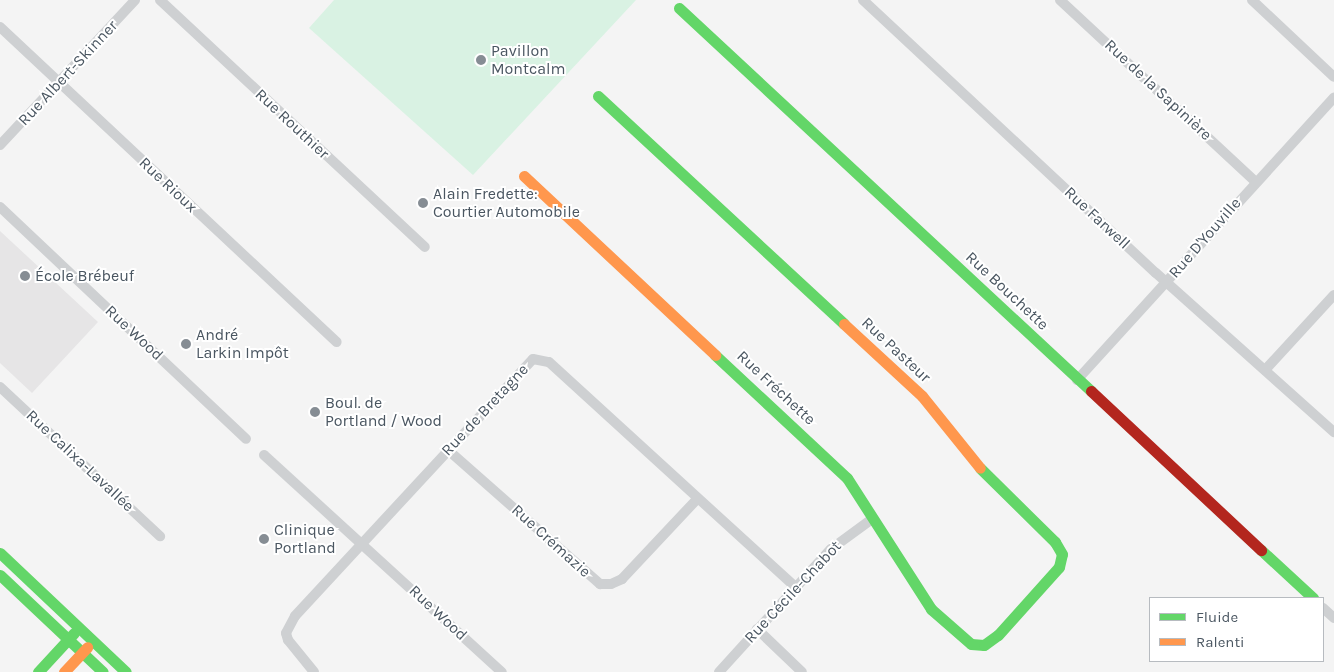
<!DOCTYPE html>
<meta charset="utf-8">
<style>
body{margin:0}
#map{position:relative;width:1334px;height:672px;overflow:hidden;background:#f4f4f4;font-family:Karla,sans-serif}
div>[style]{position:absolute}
.education>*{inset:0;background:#e6e5e6}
.green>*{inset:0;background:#d9f2e3}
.street>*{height:10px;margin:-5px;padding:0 5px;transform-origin:5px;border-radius:5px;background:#ced0d2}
.fast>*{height:11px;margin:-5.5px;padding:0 5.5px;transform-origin:5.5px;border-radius:5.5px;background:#63d668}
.slow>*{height:11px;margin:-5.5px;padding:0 5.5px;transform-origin:5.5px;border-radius:5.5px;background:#ff974d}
.jam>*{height:11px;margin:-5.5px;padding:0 5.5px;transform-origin:5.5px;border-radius:5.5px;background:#b3261e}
.dots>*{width:14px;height:14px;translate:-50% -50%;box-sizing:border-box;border:2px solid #fff;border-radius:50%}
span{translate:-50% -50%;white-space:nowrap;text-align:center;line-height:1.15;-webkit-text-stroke:4px #fff;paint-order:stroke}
.poi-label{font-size:16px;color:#4a5661}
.left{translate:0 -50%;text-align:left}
.street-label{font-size:16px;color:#4a5661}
.legend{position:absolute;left:1149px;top:597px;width:175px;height:65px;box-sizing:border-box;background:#fff;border:1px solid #b7bbc0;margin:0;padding:6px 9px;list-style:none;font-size:15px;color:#4a5661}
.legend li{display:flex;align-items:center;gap:10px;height:25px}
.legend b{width:25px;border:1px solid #b7bbc0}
</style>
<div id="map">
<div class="education">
<div style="clip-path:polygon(0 231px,98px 322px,32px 393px,0 363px)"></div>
</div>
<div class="green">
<div style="clip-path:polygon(334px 0,636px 0,473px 175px,309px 28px)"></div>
</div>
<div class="street">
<div style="left:160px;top:0;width:362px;rotate:43deg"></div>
<div style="left:863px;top:0;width:400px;rotate:43deg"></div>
<div style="left:1156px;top:273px;width:239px;rotate:41.8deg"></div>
<div style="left:1060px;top:0;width:266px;rotate:42.9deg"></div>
<div style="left:1252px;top:0;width:112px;rotate:43.2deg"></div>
<div style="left:0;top:27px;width:461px;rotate:43.1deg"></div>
<div style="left:0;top:145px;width:198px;rotate:-47deg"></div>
<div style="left:0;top:207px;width:338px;rotate:43.3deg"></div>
<div style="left:1265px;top:370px;width:102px;rotate:-47.4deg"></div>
<div style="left:1077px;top:380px;width:382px;rotate:-47.7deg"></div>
<div style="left:0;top:387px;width:219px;rotate:43deg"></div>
<div style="left:448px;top:450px;width:203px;rotate:41.4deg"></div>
<div style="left:600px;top:584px;width:11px"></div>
<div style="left:611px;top:584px;width:12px;rotate:-24deg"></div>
<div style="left:622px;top:579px;width:110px;rotate:-46.8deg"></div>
<div style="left:264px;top:455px;width:322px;rotate:42.4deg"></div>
<div style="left:1323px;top:608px;width:15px;rotate:42deg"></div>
<div style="left:757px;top:629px;width:62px;rotate:43.7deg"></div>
<div style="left:314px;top:672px;width:41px;rotate:-129.1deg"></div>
<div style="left:288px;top:640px;width:7px;rotate:-106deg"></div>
<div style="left:286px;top:633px;width:19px;rotate:-62deg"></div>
<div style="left:295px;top:616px;width:350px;rotate:-47.2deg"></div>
<div style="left:533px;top:359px;width:16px;rotate:11deg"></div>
<div style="left:549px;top:362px;width:333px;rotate:42.4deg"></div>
<div style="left:719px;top:672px;width:166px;rotate:-47.7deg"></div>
<div style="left:831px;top:549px;width:51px;rotate:-36.2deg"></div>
</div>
<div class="fast">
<div style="left:679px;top:8px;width:563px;rotate:42.91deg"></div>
<div style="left:598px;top:96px;width:335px;rotate:42.8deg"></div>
<div style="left:715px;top:355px;width:180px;rotate:43deg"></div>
<div style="left:847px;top:478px;width:156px;rotate:57.3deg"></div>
<div style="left:931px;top:609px;width:53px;rotate:41.2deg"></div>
<div style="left:971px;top:644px;width:13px;rotate:4deg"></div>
<div style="left:984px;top:645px;width:17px;rotate:-36deg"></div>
<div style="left:998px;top:635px;width:91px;rotate:-48.1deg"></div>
<div style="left:1059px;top:567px;width:13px;rotate:-77deg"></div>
<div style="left:1062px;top:554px;width:14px;rotate:-120deg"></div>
<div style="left:1055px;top:542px;width:105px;rotate:-135.4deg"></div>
<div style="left:1261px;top:550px;width:71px;rotate:42.7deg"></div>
<div style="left:0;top:553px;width:173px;rotate:43.4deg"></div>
<div style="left:0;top:575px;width:141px;rotate:43.3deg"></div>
<div style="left:38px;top:672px;width:53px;rotate:-47.3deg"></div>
</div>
<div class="slow">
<div style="left:524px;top:176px;width:262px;rotate:43.1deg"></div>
<div style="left:844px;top:324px;width:106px;rotate:42.7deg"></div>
<div style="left:922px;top:396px;width:92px;rotate:51.1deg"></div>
<div style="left:64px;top:672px;width:34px;rotate:-47deg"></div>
</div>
<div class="jam">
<div style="left:1091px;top:391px;width:233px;rotate:43.1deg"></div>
</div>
<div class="dots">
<div style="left:481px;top:60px;background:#868d94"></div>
<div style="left:423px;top:203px;background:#868d94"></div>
<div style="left:25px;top:276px;background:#868d94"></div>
<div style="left:186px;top:344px;background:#868d94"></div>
<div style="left:315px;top:412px;background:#868d94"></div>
<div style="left:264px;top:539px;background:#868d94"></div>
</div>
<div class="poi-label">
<span class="left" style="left:491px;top:60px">Pavillon<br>Montcalm</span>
<span class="left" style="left:433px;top:203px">Alain Fredette:<br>Courtier Automobile</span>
<span class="left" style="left:35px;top:276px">École Brébeuf</span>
<span class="left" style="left:196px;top:344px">André<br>Larkin Impôt</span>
<span class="left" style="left:325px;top:412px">Boul. de<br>Portland / Wood</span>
<span class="left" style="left:274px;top:539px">Clinique<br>Portland</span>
</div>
<div class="street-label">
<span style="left:68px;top:73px;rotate:-47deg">Rue Albert-Skinner</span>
<span style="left:1158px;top:90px;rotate:43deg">Rue de la Sapinière</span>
<span style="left:292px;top:124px;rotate:43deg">Rue Routhier</span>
<span style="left:168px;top:185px;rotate:43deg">Rue Rioux</span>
<span style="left:1097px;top:218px;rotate:43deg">Rue Farwell</span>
<span style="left:1205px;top:238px;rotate:-49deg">Rue D'Youville</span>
<span style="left:1007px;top:291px;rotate:43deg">Rue Bouchette</span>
<span style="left:134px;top:333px;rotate:43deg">Rue Wood</span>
<span style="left:896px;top:350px;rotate:43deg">Rue Pasteur</span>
<span style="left:776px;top:388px;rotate:43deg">Rue Fréchette</span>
<span style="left:485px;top:410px;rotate:-47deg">Rue de Bretagne</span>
<span style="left:80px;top:461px;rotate:43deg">Rue Calixa-Lavallée</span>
<span style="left:551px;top:541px;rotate:42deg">Rue Crémazie</span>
<span style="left:793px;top:592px;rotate:-47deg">Rue Cécile-Chabot</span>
<span style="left:438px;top:613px;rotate:43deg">Rue Wood</span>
</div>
<ul class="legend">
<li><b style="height:6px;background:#63d668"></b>Fluide</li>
<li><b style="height:6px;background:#ff974d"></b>Ralenti</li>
</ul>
</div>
